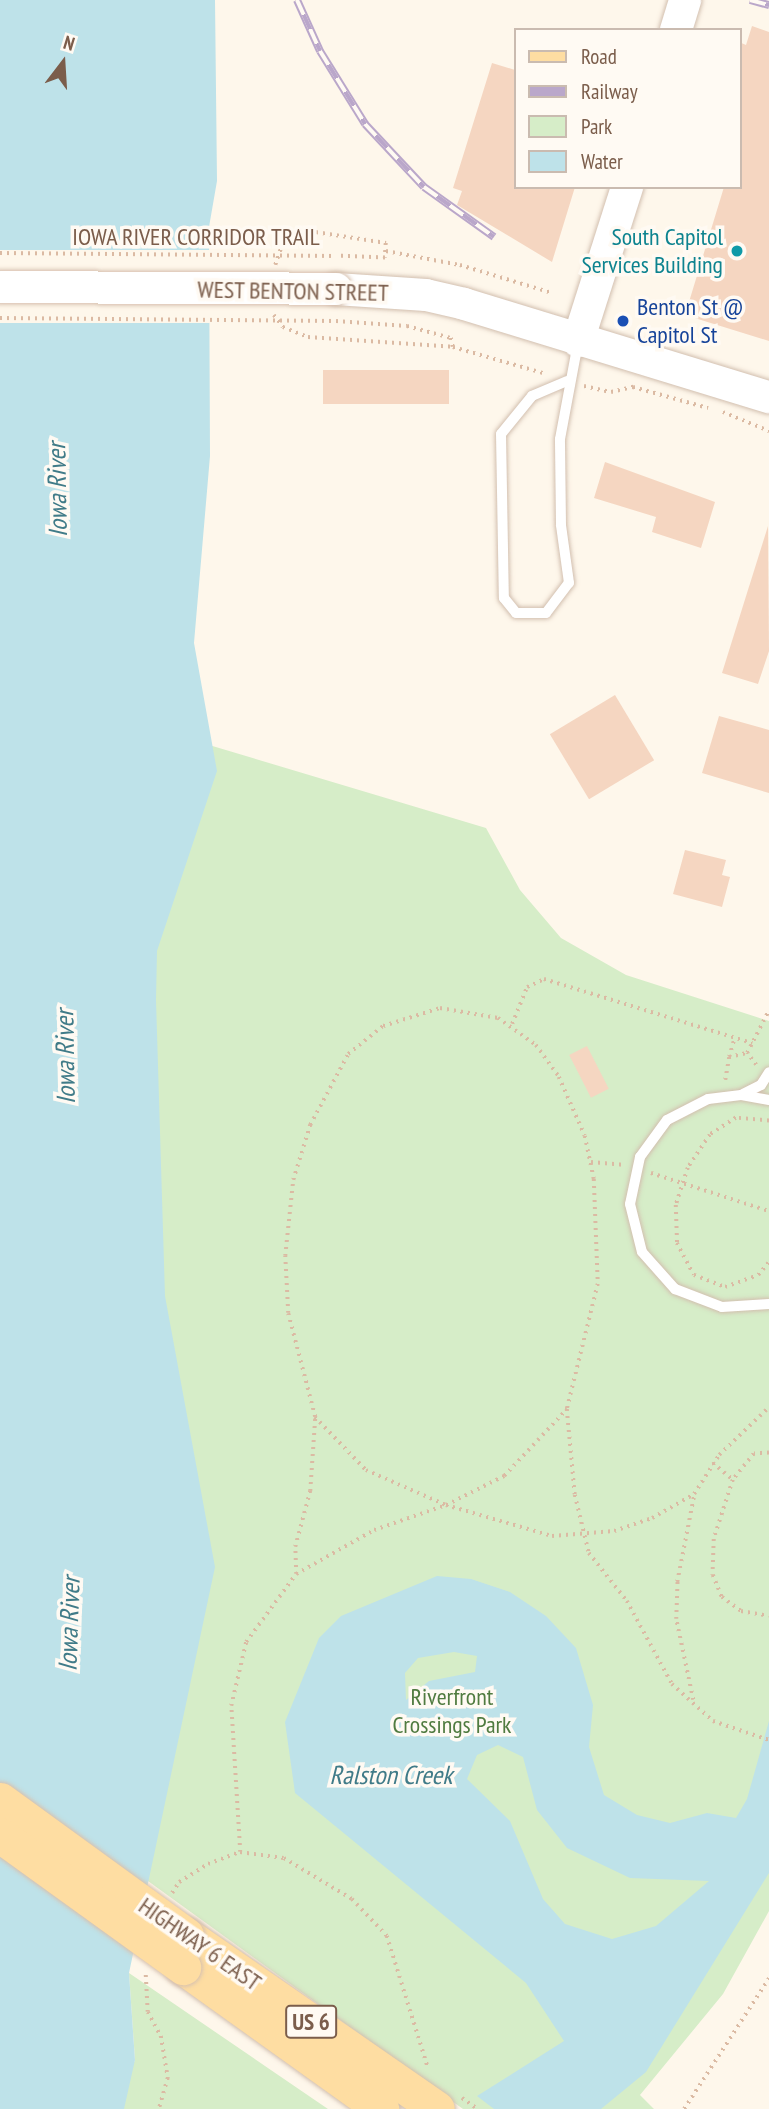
<!DOCTYPE html>
<style>
body{margin:0}
#map{position:relative;width:769px;height:2109px;overflow:hidden;background:#fef7eb;font-family:"PT Sans Narrow",sans-serif}
div>[style]{position:absolute}
.green>*{inset:0;background:#d6edc8}
.water>*{inset:0;background:#bee2e9}
.pier>*{inset:0;background:#fef7eb;transform-origin:0 0}
.building>*{inset:0;background:#f5d6c1;transform-origin:0 0}
.path>*{height:3.5px;margin-top:-1.75px;transform-origin:0;background:repeating-linear-gradient(90deg,#dbbaa3 0 2px,transparent 0 7px)}
.roads{filter:drop-shadow(0 0 2px #d2bfaf) drop-shadow(0 0 2px #d2bfaf)}
.lane>*{height:10px;margin:-5px;padding:0 5px;transform-origin:5px;border-radius:5px;background:#fff}
.secondary>*{height:32px;margin:-16px;padding:0 16px;transform-origin:16px;border-radius:16px;background:#fff}
.primary>*{height:35px;margin:-17.5px;padding:0 17.5px;transform-origin:17.5px;border-radius:17.5px;background:#fedda2}
.rail>*{height:8px;margin-top:-4px;transform-origin:0;background:repeating-linear-gradient(90deg,#fffaf3 0 16px,#baa7ca 0 32px);box-sizing:border-box;border-block:2px solid #baa7ca}
.path-bridge>*{height:3.5px;margin-top:-1.75px;transform-origin:0;background:repeating-linear-gradient(90deg,#dbbaa3 0 2px,transparent 0 7px)}
.bridges{filter:drop-shadow(0 0 2px #d7c1af) drop-shadow(0 0 2px #d7c1af)}
.secondary-bridge>*{height:32px;margin:-16px;padding:0 16px;transform-origin:16px;border-radius:16px;background:#fff}
.primary-bridge>*{height:35px;margin:-17.5px;padding:0 17.5px;transform-origin:17.5px;border-radius:17.5px;background:#fedda2}
.dots>*{width:19px;height:19px;translate:-50% -50%;box-sizing:border-box;border:4px solid #fffaf3;border-radius:50%}
span{translate:-50% -50%;white-space:nowrap;text-align:center;line-height:1.15;-webkit-text-stroke:7px #fffaf3;paint-order:stroke}
.shield-label span{padding:2px 5px;background:#fffaf3;border:2px solid;border-radius:5px;-webkit-text-stroke-width:0}
.shield-label{font-size:23px;color:#7b5d4b;font-weight:700}
.street-label{font-size:24px;color:#7b5d4b}
.culture-label{font-size:24px;color:#0d838f}
.right{translate:-100% -50%;text-align:right}
.transit-label{font-size:24px;color:#164399}
.left{translate:0 -50%;text-align:left}
.park-label{font-size:24px;color:#507b40}
.water-label{font-size:26px;color:#407b88;font-style:italic}
.legend{position:absolute;left:514px;top:28px;width:228px;height:161px;box-sizing:border-box;background:#fffaf3;border:2px solid #cabbb0;margin:0;padding:9px 12px;list-style:none;font-size:21px;color:#7b5d4b}
.legend li{display:flex;align-items:center;gap:14px;height:35px}
.legend b{width:35px;border:2px solid #cabbb0}
.north{position:absolute;left:28px;top:28px;width:70px;height:70px;-webkit-text-stroke:5px #fffaf3;paint-order:stroke;rotate:17deg;font-size:19px;font-weight:700;line-height:28px;text-align:center;color:#7b5d4b}
.north::after{content:'';display:block;margin:auto;width:24px;height:32px;background:#7b5d4b;clip-path:polygon(50% 0,100% 100%,50% 72%,0 100%)}
</style>
<div id="map">
<div class="green">
<div style="clip-path:polygon(189px 739px,486px 828px,520px 890px,561px 938px,626px 975px,769px 1021px,769px 1911px,723px 1994px,640px 2095px,654px 2109px,463px 2109px,119px 1860px,125px 1027px)"></div>
<div style="clip-path:polygon(129px 1973px,328px 2109px,115px 2109px,135px 2060px)"></div>
</div>
<div class="water">
<div style="clip-path:polygon(0 0,215px 0,217px 181px,209px 227px,210px 456px,194px 643px,217px 771px,157px 951px,156px 1000px,165px 1296px,215px 1567px,129px 1973px,135px 2060px,124px 2109px,0 2109px)"></div>
<div style="clip-path:polygon(evenodd,437px 1576px,471px 1579px,510px 1592px,546px 1616px,576px 1648px,593px 1705px,589px 1747px,604px 1795px,637px 1815px,670px 1823px,707px 1813px,736px 1818px,747px 1799px,769px 1721px,769px 1873px,646px 2072px,601px 2109px,494px 2109px,477px 2096px,564px 2041px,526px 1983px,295px 1793px,285px 1722px,319px 1638px,341px 1616px,437px 1576px,454px 1652px,477px 1656px,475px 1672px,429px 1681px,406px 1700px,405px 1673px,418px 1658px,454px 1652px,437px 1576px,498px 1745px,523px 1757px,537px 1810px,567px 1848px,630px 1878px,709px 1881px,656px 1926px,612px 1939px,565px 1924px,543px 1899px,510px 1821px,467px 1779px,477px 1755px,498px 1745px)"></div>
</div>
<div class="pier">
<div style="left:0;top:250px;width:213px;height:73px"></div>
</div>
<div class="building">
<div style="clip-path:polygon(752px 26px,769px 32px,769px 341px,685px 315px,724px 187px,739px 187px,739px 42px,746px 45px)"></div>
<div style="clip-path:polygon(492px 63px,515px 70px,515px 187px,575px 187px,552px 262px,457px 205px,462px 191px,453px 188px)"></div>
<div style="left:449px;top:370px;width:34px;height:126px;rotate:90deg"></div>
<div style="clip-path:polygon(605px 462px,715px 502px,701px 548px,652px 532px,656px 517px,594px 498px)"></div>
<div style="clip-path:polygon(768px 526px,769px 651px,758px 684px,722px 673px)"></div>
<div style="left:615px;top:695px;width:76px;height:76px;rotate:59deg"></div>
<div style="clip-path:polygon(719px 716px,769px 730px,769px 793px,702px 773px)"></div>
<div style="clip-path:polygon(685px 850px,726px 860px,722px 875px,730px 877px,722px 907px,673px 894px)"></div>
<div style="left:587px;top:1046px;width:48px;height:20px;rotate:63deg"></div>
</div>
<div class="path">
<div style="left:386px;top:251px;width:75px;rotate:10.7deg"></div>
<div style="left:460px;top:265px;width:96px;rotate:16.9deg"></div>
<div style="left:275px;top:265px;width:21px;rotate:-71deg"></div>
<div style="left:282px;top:245px;width:30px;rotate:-27deg"></div>
<div style="left:309px;top:231px;width:78px;rotate:8.9deg"></div>
<div style="left:386px;top:243px;width:15px;rotate:94deg"></div>
<div style="left:385px;top:258px;width:49px;rotate:-177.7deg"></div>
<div style="left:274px;top:315px;width:15px;rotate:53deg"></div>
<div style="left:283px;top:327px;width:27px;rotate:22deg"></div>
<div style="left:308px;top:337px;width:145px;rotate:3.9deg"></div>
<div style="left:453px;top:347px;width:94px;rotate:16.1deg"></div>
<div style="left:336px;top:321px;width:71px;rotate:4deg"></div>
<div style="left:407px;top:326px;width:46px;rotate:15.3deg"></div>
<div style="left:451px;top:338px;width:9px;rotate:77deg"></div>
<div style="left:584px;top:386px;width:28px;rotate:13deg"></div>
<div style="left:611px;top:392px;width:23px;rotate:-13deg"></div>
<div style="left:633px;top:387px;width:78px;rotate:15.6deg"></div>
<div style="left:723px;top:412px;width:50px;rotate:22.4deg"></div>
<div style="left:512px;top:1024px;width:40px;rotate:-68deg"></div>
<div style="left:527px;top:987px;width:19px;rotate:-25deg"></div>
<div style="left:544px;top:979px;width:218px;rotate:17.1deg"></div>
<div style="left:729px;top:1057px;width:19px;rotate:-74deg"></div>
<div style="left:756px;top:1065px;width:15px;rotate:-127deg"></div>
<div style="left:747px;top:1053px;width:48px;rotate:-62.9deg"></div>
<div style="left:725px;top:1080px;width:23px;rotate:-80deg"></div>
<div style="left:729px;top:1057px;width:18px;rotate:-13deg"></div>
<div style="left:769px;top:1121px;width:33px;rotate:-175deg"></div>
<div style="left:736px;top:1118px;width:31px;rotate:147deg"></div>
<div style="left:710px;top:1135px;width:40px;rotate:124deg"></div>
<div style="left:688px;top:1168px;width:39px;rotate:108deg"></div>
<div style="left:676px;top:1205px;width:38px;rotate:88deg"></div>
<div style="left:677px;top:1243px;width:36px;rotate:62deg"></div>
<div style="left:694px;top:1275px;width:33px;rotate:21deg"></div>
<div style="left:725px;top:1287px;width:35px;rotate:-20deg"></div>
<div style="left:758px;top:1275px;width:17px;rotate:-50deg"></div>
<div style="left:591px;top:1162px;width:32px;rotate:5deg"></div>
<div style="left:651px;top:1173px;width:124px;rotate:17.9deg"></div>
<div style="left:315px;top:1417px;width:74px;rotate:46.1deg"></div>
<div style="left:366px;top:1470px;width:87px;rotate:23.6deg"></div>
<div style="left:446px;top:1505px;width:65px;rotate:-26.6deg"></div>
<div style="left:504px;top:1476px;width:92px;rotate:-46.8deg"></div>
<div style="left:769px;top:1453px;width:15px;rotate:176deg"></div>
<div style="left:754px;top:1454px;width:33px;rotate:129deg"></div>
<div style="left:733px;top:1480px;width:62px;rotate:107.9deg"></div>
<div style="left:714px;top:1539px;width:36px;rotate:92deg"></div>
<div style="left:713px;top:1575px;width:24px;rotate:68deg"></div>
<div style="left:722px;top:1597px;width:24px;rotate:36deg"></div>
<div style="left:741px;top:1611px;width:28px;rotate:10deg"></div>
<div style="left:713px;top:1463px;width:26px;rotate:40deg"></div>
<div style="left:296px;top:1574px;width:27px;rotate:-92deg"></div>
<div style="left:295px;top:1547px;width:58px;rotate:-75deg"></div>
<div style="left:310px;top:1491px;width:74px;rotate:-86.1deg"></div>
<div style="left:315px;top:1417px;width:107px;rotate:-104.6deg"></div>
<div style="left:288px;top:1313px;width:57px;rotate:-93deg"></div>
<div style="left:285px;top:1256px;width:76px;rotate:-84deg"></div>
<div style="left:293px;top:1180px;width:58px;rotate:-72.8deg"></div>
<div style="left:310px;top:1125px;width:81px;rotate:-61.8deg"></div>
<div style="left:348px;top:1054px;width:45px;rotate:-38.7deg"></div>
<div style="left:383px;top:1026px;width:60px;rotate:-17.5deg"></div>
<div style="left:440px;top:1008px;width:59px;rotate:9.8deg"></div>
<div style="left:498px;top:1018px;width:47px;rotate:35.4deg"></div>
<div style="left:536px;top:1045px;width:39px;rotate:54deg"></div>
<div style="left:559px;top:1077px;width:64px;rotate:66.2deg"></div>
<div style="left:585px;top:1136px;width:44px;rotate:78.2deg"></div>
<div style="left:594px;top:1179px;width:105px;rotate:87.8deg"></div>
<div style="left:598px;top:1284px;width:129px;rotate:103.9deg"></div>
<div style="left:567px;top:1409px;width:86px;rotate:84.7deg"></div>
<div style="left:575px;top:1495px;width:60px;rotate:76.4deg"></div>
<div style="left:589px;top:1553px;width:61px;rotate:51.6deg"></div>
<div style="left:627px;top:1601px;width:94px;rotate:61.5deg"></div>
<div style="left:672px;top:1684px;width:55px;rotate:42.1deg"></div>
<div style="left:713px;top:1721px;width:59px;rotate:18.7deg"></div>
<div style="left:693px;top:1700px;width:83px;rotate:-101.9deg"></div>
<div style="left:676px;top:1619px;width:37px;rotate:-88deg"></div>
<div style="left:677px;top:1582px;width:89px;rotate:-78.9deg"></div>
<div style="left:240px;top:1852px;width:146px;rotate:-93.5deg"></div>
<div style="left:231px;top:1706px;width:66px;rotate:-76.8deg"></div>
<div style="left:246px;top:1642px;width:84px;rotate:-53.7deg"></div>
<div style="left:296px;top:1574px;width:90px;rotate:-29.4deg"></div>
<div style="left:374px;top:1530px;width:76px;rotate:-19.1deg"></div>
<div style="left:446px;top:1505px;width:110px;rotate:16.3deg"></div>
<div style="left:552px;top:1536px;width:62px;rotate:-4.6deg"></div>
<div style="left:614px;top:1531px;width:40px;rotate:-18.9deg"></div>
<div style="left:652px;top:1518px;width:48px;rotate:-29.7deg"></div>
<div style="left:694px;top:1494px;width:46px;rotate:-57.3deg"></div>
<div style="left:719px;top:1455px;width:69px;rotate:-43.8deg"></div>
<div style="left:172px;top:1893px;width:13px;rotate:-58deg"></div>
<div style="left:179px;top:1882px;width:34px;rotate:-32deg"></div>
<div style="left:208px;top:1864px;width:34px;rotate:-21deg"></div>
<div style="left:240px;top:1852px;width:44px;rotate:7.8deg"></div>
<div style="left:284px;top:1858px;width:79px;rotate:31.1deg"></div>
<div style="left:352px;top:1899px;width:51px;rotate:46.6deg"></div>
<div style="left:387px;top:1936px;width:138px;rotate:72.7deg"></div>
<div style="left:146px;top:1975px;width:37px;rotate:87deg"></div>
<div style="left:148px;top:2012px;width:27px;rotate:62deg"></div>
<div style="left:161px;top:2036px;width:43px;rotate:80.5deg"></div>
<div style="left:168px;top:2078px;width:32px;rotate:106deg"></div>
<div style="left:462px;top:2098px;width:19px;rotate:35deg"></div>
<div style="left:684px;top:2109px;width:156px;rotate:-57deg"></div>
</div>
<div class="roads">
<div class="lane">
<div style="left:567px;top:381px;width:38px;rotate:157deg"></div>
<div style="left:532px;top:396px;width:49px;rotate:129.2deg"></div>
<div style="left:501px;top:434px;width:164px;rotate:89deg"></div>
<div style="left:504px;top:598px;width:19px;rotate:51deg"></div>
<div style="left:516px;top:613px;width:30px"></div>
<div style="left:546px;top:613px;width:38px;rotate:-53deg"></div>
<div style="left:569px;top:583px;width:59px;rotate:-97.9deg"></div>
<div style="left:561px;top:525px;width:86px;rotate:-90.7deg"></div>
<div style="left:560px;top:439px;width:98px;rotate:-79.4deg"></div>
<div style="left:743px;top:1094px;width:20px;rotate:-27deg"></div>
<div style="left:761px;top:1085px;width:15px;rotate:-58deg"></div>
<div style="left:769px;top:1100px;width:28px;rotate:-170deg"></div>
<div style="left:741px;top:1095px;width:33px;rotate:173deg"></div>
<div style="left:708px;top:1099px;width:46px;rotate:152.9deg"></div>
<div style="left:667px;top:1120px;width:46px;rotate:126.1deg"></div>
<div style="left:640px;top:1157px;width:48px;rotate:102deg"></div>
<div style="left:630px;top:1204px;width:49px;rotate:76deg"></div>
<div style="left:642px;top:1252px;width:50px;rotate:48.3deg"></div>
<div style="left:675px;top:1289px;width:50px;rotate:21deg"></div>
<div style="left:722px;top:1307px;width:47px;rotate:-3.7deg"></div>
</div>
<div class="secondary">
<div style="left:676px;top:30px;width:31px;rotate:-73deg"></div>
<div style="left:336px;top:289px;width:90px;rotate:3.8deg"></div>
<div style="left:426px;top:295px;width:39px;rotate:13deg"></div>
<div style="left:464px;top:304px;width:319px;rotate:17deg"></div>
<div style="left:578px;top:341px;width:162px;rotate:-72.3deg"></div>
</div>
<div class="primary">
<div style="left:186px;top:1935px;width:305px;rotate:34.7deg"></div>
<div style="left:183px;top:1967px;width:244px;rotate:35.6deg"></div>
</div>
</div>
<div class="rail">
<div style="left:297px;top:0;width:56px;rotate:65.7deg"></div>
<div style="left:320px;top:51px;width:86px;rotate:58.3deg"></div>
<div style="left:365px;top:124px;width:86px;rotate:46.9deg"></div>
<div style="left:424px;top:187px;width:86px;rotate:35.5deg"></div>
<div style="left:750px;top:0;width:20px;rotate:15deg"></div>
</div>
<div class="path-bridge">
<div style="left:0;top:253px;width:336px;rotate:0.5deg"></div>
<div style="left:0;top:318px;width:336px;rotate:0.5deg"></div>
</div>
<div class="bridges">
<div class="secondary-bridge">
<div style="left:0;top:287px;width:336px;rotate:0.3deg"></div>
</div>
<div class="primary-bridge">
<div style="left:0;top:1800px;width:230px;rotate:36deg"></div>
<div style="left:0;top:1835px;width:226px;rotate:35.8deg"></div>
</div>
</div>
<div class="dots">
<div style="left:737px;top:251px;background:#0f9aa8"></div>
<div style="left:623px;top:321px;background:#1a4fb4"></div>
</div>
<div class="shield-label">
<span style="left:311px;top:2022px">US 6</span>
</div>
<div class="street-label">
<span style="left:196px;top:237px">IOWA RIVER CORRIDOR TRAIL</span>
<span style="left:293px;top:291px;rotate:1deg">WEST BENTON STREET</span>
<span style="left:200px;top:1944px;rotate:35deg">HIGHWAY 6 EAST</span>
</div>
<div class="culture-label">
<span class="right" style="left:723px;top:251px">South Capitol<br>Services Building</span>
</div>
<div class="transit-label">
<span class="left" style="left:637px;top:321px">Benton St @<br>Capitol St</span>
</div>
<div class="park-label">
<span style="left:452px;top:1711px">Riverfront<br>Crossings Park</span>
</div>
<div class="water-label">
<span style="left:57px;top:490px;rotate:-91deg">Iowa River</span>
<span style="left:65px;top:1057px;rotate:-91deg">Iowa River</span>
<span style="left:69px;top:1624px;rotate:-88deg">Iowa River</span>
<span style="left:391px;top:1775px">Ralston Creek</span>
</div>
<ul class="legend">
<li><b style="height:9px;background:#fedda2"></b>Road</li>
<li><b style="height:9px;background:#baa7ca"></b>Railway</li>
<li><b style="height:19px;background:#d6edc8"></b>Park</li>
<li><b style="height:19px;background:#bee2e9"></b>Water</li>
</ul>
<div class="north">N</div>
</div>
